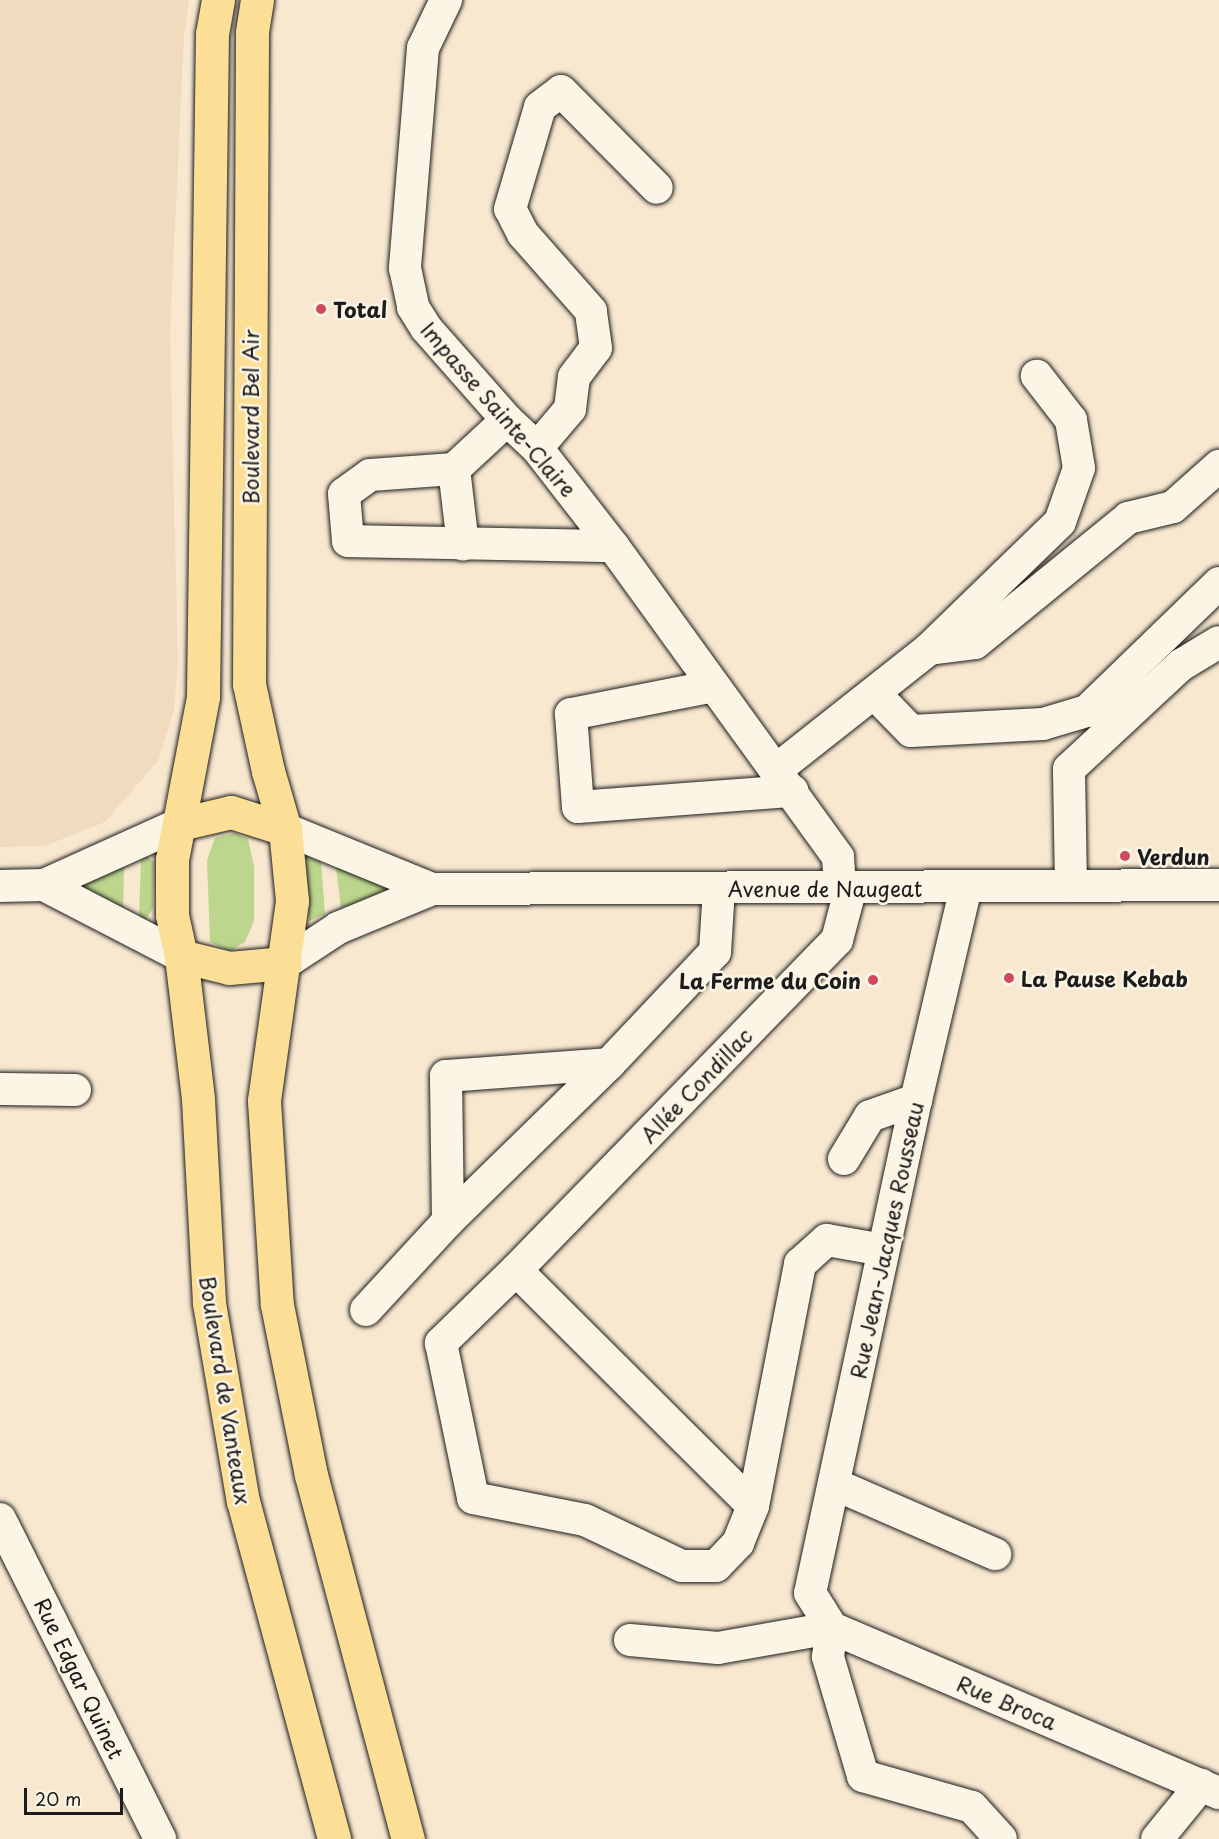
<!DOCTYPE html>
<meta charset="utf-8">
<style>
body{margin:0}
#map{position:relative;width:1219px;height:1839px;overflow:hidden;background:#f8e8d0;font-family:"Playpen Sans",sans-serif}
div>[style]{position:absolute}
.built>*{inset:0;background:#f1dbbe}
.green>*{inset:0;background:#bcd68d}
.roads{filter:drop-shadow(0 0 2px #1c1c1c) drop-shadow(0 0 2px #1c1c1c)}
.minor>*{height:32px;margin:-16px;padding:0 16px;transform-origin:16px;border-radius:16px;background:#fcf5e5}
.major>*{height:33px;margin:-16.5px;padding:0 16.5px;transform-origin:16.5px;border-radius:16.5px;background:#fbdf96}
.dots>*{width:16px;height:16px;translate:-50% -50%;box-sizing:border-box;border:3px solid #fcf5e5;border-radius:50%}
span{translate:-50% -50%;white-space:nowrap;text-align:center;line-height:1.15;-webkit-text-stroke:5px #fcf5e5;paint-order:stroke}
.poi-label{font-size:21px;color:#1c1c1c;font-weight:700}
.left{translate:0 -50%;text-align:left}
.right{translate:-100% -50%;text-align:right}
.street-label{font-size:21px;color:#1c1c1c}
.scale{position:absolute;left:24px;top:1788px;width:99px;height:27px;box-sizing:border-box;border:3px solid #1c1c1c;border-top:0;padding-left:8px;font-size:18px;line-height:21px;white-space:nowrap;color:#1c1c1c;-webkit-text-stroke:4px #fcf5e5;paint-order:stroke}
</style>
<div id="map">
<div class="built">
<div style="clip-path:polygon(0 0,189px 0,184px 37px,170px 332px,178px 661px,174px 710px,158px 761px,105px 822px,45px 846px,0 847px)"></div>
</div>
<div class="green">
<div style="clip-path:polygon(234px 833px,248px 839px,254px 866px,254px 921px,245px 942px,230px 951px,210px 942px,207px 860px,215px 838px)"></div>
<div style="clip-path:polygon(147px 856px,154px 862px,153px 908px,146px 920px,139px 917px,141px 860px)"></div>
<div style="clip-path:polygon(306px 856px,321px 862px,325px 914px,309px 921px)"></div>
<div style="clip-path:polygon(124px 867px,123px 912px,66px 890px)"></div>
<div style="clip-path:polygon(336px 867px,384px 883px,384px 895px,341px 908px)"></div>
</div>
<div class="roads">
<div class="minor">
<div style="left:446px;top:0;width:53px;rotate:115.6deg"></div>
<div style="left:423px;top:48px;width:221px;rotate:94.7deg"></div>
<div style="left:405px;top:268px;width:40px;rotate:78deg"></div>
<div style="left:413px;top:307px;width:25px;rotate:58deg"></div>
<div style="left:426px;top:328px;width:123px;rotate:48.6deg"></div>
<div style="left:507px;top:420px;width:41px;rotate:43deg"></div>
<div style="left:537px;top:448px;width:124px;rotate:52.2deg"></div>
<div style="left:613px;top:546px;width:384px;rotate:54.1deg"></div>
<div style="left:838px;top:857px;width:30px;rotate:86deg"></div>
<div style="left:507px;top:420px;width:72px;rotate:137.2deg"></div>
<div style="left:454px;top:469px;width:84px;rotate:175.9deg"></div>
<div style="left:370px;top:475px;width:32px;rotate:144deg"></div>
<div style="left:344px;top:494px;width:47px;rotate:85.1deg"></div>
<div style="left:348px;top:541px;width:265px;rotate:1.1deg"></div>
<div style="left:537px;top:448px;width:51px;rotate:-49.8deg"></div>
<div style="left:570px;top:409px;width:32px;rotate:-83deg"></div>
<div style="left:574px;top:377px;width:36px;rotate:-53deg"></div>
<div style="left:596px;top:348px;width:37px;rotate:-98deg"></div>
<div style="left:591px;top:311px;width:103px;rotate:-131.4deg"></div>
<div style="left:523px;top:234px;width:28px;rotate:-117deg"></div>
<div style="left:510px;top:209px;width:106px;rotate:-73.6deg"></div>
<div style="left:540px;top:107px;width:26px;rotate:-37deg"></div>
<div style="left:561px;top:91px;width:136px;rotate:45.3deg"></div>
<div style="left:454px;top:469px;width:76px;rotate:83.2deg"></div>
<div style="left:929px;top:649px;width:182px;rotate:-44.1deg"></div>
<div style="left:1060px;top:522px;width:57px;rotate:-70.6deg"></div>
<div style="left:1079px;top:468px;width:49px;rotate:-99.5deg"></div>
<div style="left:1071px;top:420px;width:56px;rotate:-127.7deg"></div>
<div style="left:714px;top:686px;width:146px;rotate:168.9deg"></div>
<div style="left:571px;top:714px;width:93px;rotate:85.7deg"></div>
<div style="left:578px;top:807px;width:215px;rotate:-4.3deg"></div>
<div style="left:874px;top:693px;width:53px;rotate:45.8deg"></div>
<div style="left:911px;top:731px;width:132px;rotate:-3deg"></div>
<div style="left:1043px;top:724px;width:46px;rotate:-16.5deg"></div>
<div style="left:1087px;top:711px;width:184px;rotate:-44.1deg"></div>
<div style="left:776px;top:770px;width:195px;rotate:-38.3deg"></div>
<div style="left:929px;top:649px;width:46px;rotate:-7.4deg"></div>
<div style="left:975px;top:643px;width:198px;rotate:-39.2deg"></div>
<div style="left:1128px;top:518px;width:46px;rotate:-13.7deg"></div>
<div style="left:1173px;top:507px;width:62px;rotate:-41.7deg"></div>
<div style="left:285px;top:829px;width:159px;rotate:22.2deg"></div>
<div style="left:432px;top:889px;width:787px;rotate:-0.29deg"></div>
<div style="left:44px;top:885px;width:154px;rotate:27.4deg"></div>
<div style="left:0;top:886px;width:44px;rotate:-1.3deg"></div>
<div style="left:44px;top:885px;width:149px;rotate:-24.2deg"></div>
<div style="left:1071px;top:886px;width:117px;rotate:-91deg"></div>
<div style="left:1069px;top:769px;width:153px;rotate:-42.9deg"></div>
<div style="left:1181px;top:665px;width:44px;rotate:-31.2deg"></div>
<div style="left:851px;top:887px;width:55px;rotate:104.8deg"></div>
<div style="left:837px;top:940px;width:460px;rotate:134.2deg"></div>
<div style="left:516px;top:1270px;width:334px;rotate:44.9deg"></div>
<div style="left:753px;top:1506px;width:247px;rotate:-79deg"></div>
<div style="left:800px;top:1264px;width:36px;rotate:-42deg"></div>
<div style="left:827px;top:1240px;width:57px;rotate:10.1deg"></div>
<div style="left:966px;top:887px;width:219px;rotate:103.2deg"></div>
<div style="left:916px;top:1100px;width:504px;rotate:102.13deg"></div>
<div style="left:810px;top:1593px;width:41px;rotate:57.8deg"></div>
<div style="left:832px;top:1628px;width:421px;rotate:23.1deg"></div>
<div style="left:285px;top:963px;width:64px;rotate:-33.4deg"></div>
<div style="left:338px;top:928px;width:102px;rotate:-22.5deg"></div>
<div style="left:0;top:1089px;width:75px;rotate:0.8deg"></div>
<div style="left:844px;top:1159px;width:50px;rotate:-58.8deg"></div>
<div style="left:870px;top:1116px;width:49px;rotate:-19.2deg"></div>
<div style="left:448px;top:1221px;width:145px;rotate:-90.8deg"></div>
<div style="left:446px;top:1076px;width:163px;rotate:-4.2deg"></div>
<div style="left:516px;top:1270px;width:105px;rotate:135.8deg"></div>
<div style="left:441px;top:1343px;width:158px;rotate:78.3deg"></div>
<div style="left:473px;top:1498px;width:114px;rotate:11.1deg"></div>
<div style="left:585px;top:1520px;width:107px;rotate:25.4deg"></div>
<div style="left:682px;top:1566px;width:34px"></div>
<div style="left:716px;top:1566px;width:32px;rotate:-46deg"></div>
<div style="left:738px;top:1543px;width:40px;rotate:-68deg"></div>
<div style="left:366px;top:1310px;width:121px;rotate:-47.3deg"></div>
<div style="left:448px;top:1221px;width:225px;rotate:-44.3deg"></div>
<div style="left:609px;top:1064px;width:154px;rotate:-46.6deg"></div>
<div style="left:715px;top:952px;width:63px;rotate:-86.4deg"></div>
<div style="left:834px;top:1484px;width:176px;rotate:23.5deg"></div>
<div style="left:0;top:1519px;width:358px;rotate:63.4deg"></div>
<div style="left:630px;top:1640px;width:88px;rotate:5.2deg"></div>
<div style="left:718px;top:1648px;width:116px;rotate:-10deg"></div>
<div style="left:832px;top:1628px;width:29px;rotate:98deg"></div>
<div style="left:828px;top:1657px;width:124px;rotate:73.6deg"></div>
<div style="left:863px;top:1776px;width:113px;rotate:15.9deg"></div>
<div style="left:972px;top:1807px;width:43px;rotate:47.8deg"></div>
<div style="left:1157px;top:1839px;width:70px;rotate:-50.8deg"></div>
</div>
<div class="major">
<div style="left:218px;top:0;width:34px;rotate:100deg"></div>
<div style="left:212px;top:33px;width:664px;rotate:90.78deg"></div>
<div style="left:203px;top:697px;width:165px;rotate:100.8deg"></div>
<div style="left:172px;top:859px;width:56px;rotate:90deg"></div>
<div style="left:172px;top:915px;width:42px;rotate:77.6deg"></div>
<div style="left:181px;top:956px;width:144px;rotate:83.2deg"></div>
<div style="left:198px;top:1099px;width:204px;rotate:86.9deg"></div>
<div style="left:209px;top:1303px;width:201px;rotate:80.3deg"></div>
<div style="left:243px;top:1501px;width:350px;rotate:74.9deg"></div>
<div style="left:257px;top:0;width:33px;rotate:99deg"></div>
<div style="left:252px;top:33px;width:651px;rotate:90.26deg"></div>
<div style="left:249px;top:684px;width:89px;rotate:77.7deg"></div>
<div style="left:268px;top:771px;width:60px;rotate:73.7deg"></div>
<div style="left:285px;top:829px;width:72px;rotate:84.4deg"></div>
<div style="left:292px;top:901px;width:202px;rotate:98deg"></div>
<div style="left:264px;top:1101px;width:204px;rotate:86.4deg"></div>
<div style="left:277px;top:1305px;width:173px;rotate:78.7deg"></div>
<div style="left:311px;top:1475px;width:377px;rotate:75.1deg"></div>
<div style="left:180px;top:824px;width:52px;rotate:-13.2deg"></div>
<div style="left:231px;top:812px;width:57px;rotate:17.5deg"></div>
<div style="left:181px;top:956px;width:49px;rotate:14deg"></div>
<div style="left:229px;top:968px;width:56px;rotate:-5.1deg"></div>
</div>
</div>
<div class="dots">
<div style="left:321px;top:309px;background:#d1495b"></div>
<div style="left:1125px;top:856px;background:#d1495b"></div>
<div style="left:1009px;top:978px;background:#d1495b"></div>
<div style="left:873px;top:980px;background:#d1495b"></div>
</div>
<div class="poi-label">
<span class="left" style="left:333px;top:309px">Total</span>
<span class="left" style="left:1137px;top:856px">Verdun</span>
<span class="left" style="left:1021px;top:978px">La Pause Kebab</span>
<span class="right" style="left:861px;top:980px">La Ferme du Coin</span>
</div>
<div class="street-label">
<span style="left:499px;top:409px;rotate:49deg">Impasse Sainte-Claire</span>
<span style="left:250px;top:417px;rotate:-90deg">Boulevard Bel Air</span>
<span style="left:825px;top:888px">Avenue de Naugeat</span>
<span style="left:696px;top:1085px;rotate:-46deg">Allée Condillac</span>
<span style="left:886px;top:1240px;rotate:-78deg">Rue Jean-Jacques Rousseau</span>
<span style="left:226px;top:1390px;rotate:81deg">Boulevard de Vanteaux</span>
<span style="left:80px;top:1678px;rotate:64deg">Rue Edgar Quinet</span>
<span style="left:1007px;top:1702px;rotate:23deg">Rue Broca</span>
</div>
<div class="scale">20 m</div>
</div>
